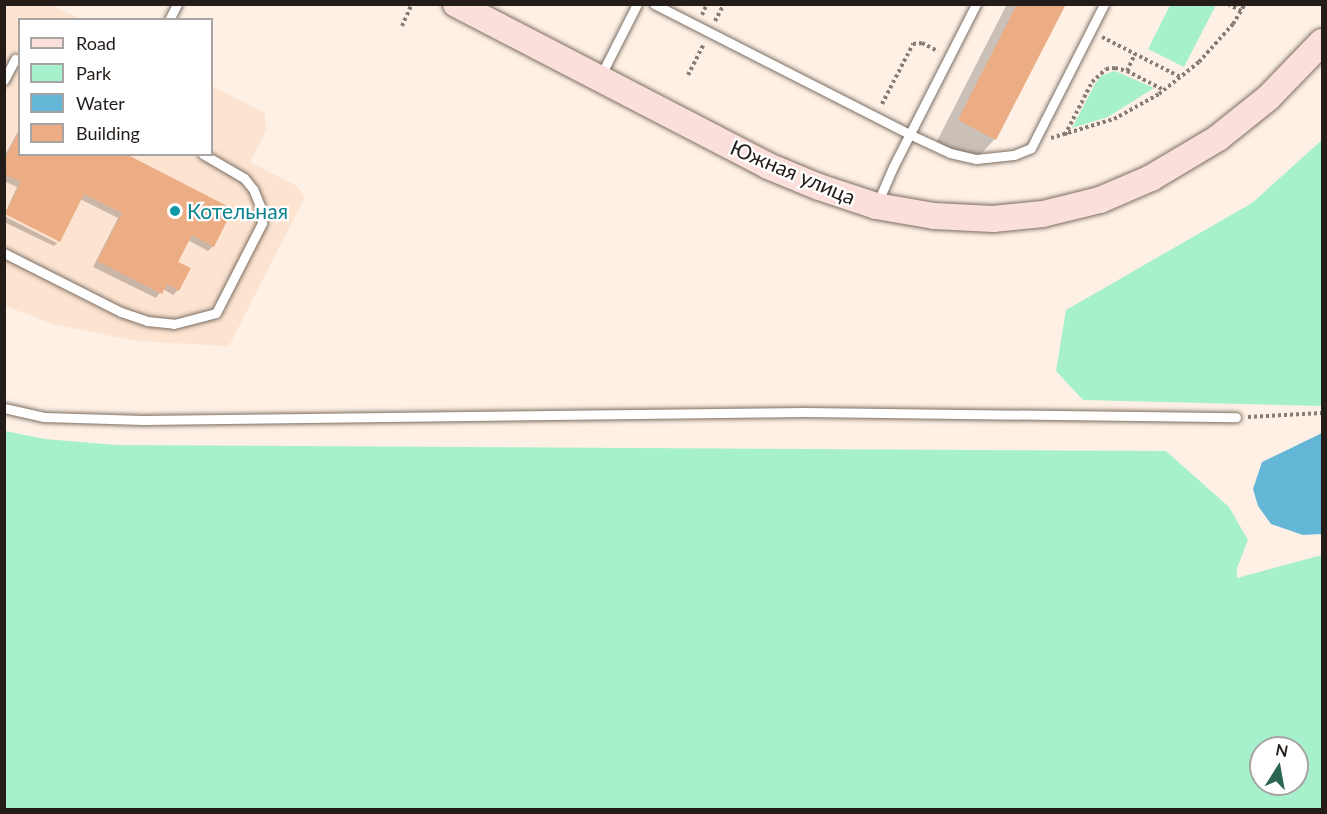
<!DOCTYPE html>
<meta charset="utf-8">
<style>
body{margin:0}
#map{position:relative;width:1327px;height:814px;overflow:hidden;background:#fef0e5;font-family:Lato,sans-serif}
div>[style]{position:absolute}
.built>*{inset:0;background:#fce4d1}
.green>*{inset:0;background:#a6f0cb}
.water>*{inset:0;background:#64b6d6}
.shadow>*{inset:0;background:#0003}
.building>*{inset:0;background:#ecac84}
.path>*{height:4px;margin-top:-2px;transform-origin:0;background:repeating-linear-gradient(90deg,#877d76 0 3px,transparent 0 6px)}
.roads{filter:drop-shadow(0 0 2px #7d6e62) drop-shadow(0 0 2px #7d6e62)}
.lane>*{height:9px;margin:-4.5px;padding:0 4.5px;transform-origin:4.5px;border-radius:4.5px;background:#fff}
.secondary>*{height:26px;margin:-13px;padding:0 13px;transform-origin:13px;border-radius:13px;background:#fadfda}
.dots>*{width:16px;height:16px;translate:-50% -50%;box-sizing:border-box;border:3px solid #fff;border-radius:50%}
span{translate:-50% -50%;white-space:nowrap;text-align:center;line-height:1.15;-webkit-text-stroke:4.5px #fff;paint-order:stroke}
.street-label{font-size:21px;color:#231c18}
.culture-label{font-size:21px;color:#0d838f}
.left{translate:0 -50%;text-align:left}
.frame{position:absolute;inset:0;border:6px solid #231c18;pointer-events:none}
.legend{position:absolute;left:18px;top:18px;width:195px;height:138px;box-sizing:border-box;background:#fff;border:2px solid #a7a4a3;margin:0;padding:8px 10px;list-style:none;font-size:18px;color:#231c18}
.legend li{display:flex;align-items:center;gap:12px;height:30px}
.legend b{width:30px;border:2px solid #a7a4a3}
.north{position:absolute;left:1249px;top:736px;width:60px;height:60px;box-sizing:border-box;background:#fff;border:2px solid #a7a4a3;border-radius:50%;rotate:11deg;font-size:16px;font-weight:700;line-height:24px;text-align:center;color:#231c18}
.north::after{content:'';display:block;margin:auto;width:21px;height:27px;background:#2c6650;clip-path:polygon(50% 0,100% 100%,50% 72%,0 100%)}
</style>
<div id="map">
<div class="built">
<div style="clip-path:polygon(4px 5px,51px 5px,80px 19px,20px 20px,20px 154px,212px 154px,212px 86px,265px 113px,266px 131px,250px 162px,297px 186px,305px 197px,229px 346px,135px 341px,53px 324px,5px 306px)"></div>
</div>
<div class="green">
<div style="clip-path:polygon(1170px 5px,1216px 5px,1184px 67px,1148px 49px)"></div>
<div style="clip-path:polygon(1115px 71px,1154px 88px,1108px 117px,1072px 128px,1095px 84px,1101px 76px)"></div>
<div style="clip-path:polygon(1322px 140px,1322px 406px,1083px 400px,1056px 371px,1066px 310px,1252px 203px)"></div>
<div style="clip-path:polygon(evenodd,5px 431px,45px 439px,116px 445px,1166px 451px,1229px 507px,1248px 540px,1237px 568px,1237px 578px,1322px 555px,1322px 809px,5px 809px,5px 431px,1261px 748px,1297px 748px,1297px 784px,1261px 784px,1261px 748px)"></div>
</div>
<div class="water">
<div style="clip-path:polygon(1322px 433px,1322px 534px,1303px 535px,1271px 524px,1258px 506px,1253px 489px,1262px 462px)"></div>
</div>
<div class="shadow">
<div style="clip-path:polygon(1007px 4px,1064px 4px,995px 139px,973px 162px,936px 143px)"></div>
<div style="clip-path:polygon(20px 128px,20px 154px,122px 154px,213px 246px,208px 251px,188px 240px,176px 263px,178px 290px,173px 295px,163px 289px,156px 298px,93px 267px,118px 218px,80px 199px,59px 240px,5px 213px,17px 187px,4px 181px,4px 157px)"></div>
<div style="clip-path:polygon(4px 216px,57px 243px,54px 246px,4px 222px)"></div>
</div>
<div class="building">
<div style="clip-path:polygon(1017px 4px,1066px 4px,996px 140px,958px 120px)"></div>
<div style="clip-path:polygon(20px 130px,20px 154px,126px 154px,233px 209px,214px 247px,192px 235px,178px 262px,191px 268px,179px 291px,167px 284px,162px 294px,97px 261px,122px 213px,84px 194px,60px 242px,5px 214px,21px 182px,4px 174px,4px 160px)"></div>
</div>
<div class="path">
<div style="left:1228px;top:4px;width:15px;rotate:28deg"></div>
<div style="left:702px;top:15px;width:12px;rotate:-66deg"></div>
<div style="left:715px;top:21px;width:19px;rotate:-62deg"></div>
<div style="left:402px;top:26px;width:24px;rotate:-66deg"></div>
<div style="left:1102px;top:37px;width:88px;rotate:27.1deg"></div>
<div style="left:1127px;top:71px;width:19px;rotate:-65deg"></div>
<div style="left:688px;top:75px;width:35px;rotate:-63deg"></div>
<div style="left:882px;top:104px;width:68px;rotate:-62.7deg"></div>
<div style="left:913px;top:44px;width:9px;rotate:-6deg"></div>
<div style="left:922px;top:43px;width:18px;rotate:27deg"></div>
<div style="left:1065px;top:135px;width:59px;rotate:-63deg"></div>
<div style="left:1092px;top:82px;width:19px;rotate:-43deg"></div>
<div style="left:1106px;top:69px;width:9px;rotate:-6deg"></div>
<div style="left:1115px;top:68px;width:12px;rotate:14deg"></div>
<div style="left:1127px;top:71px;width:42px;rotate:27.2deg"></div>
<div style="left:1051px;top:138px;width:66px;rotate:-16.8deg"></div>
<div style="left:1114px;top:119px;width:51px;rotate:-29.1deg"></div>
<div style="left:1159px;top:94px;width:51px;rotate:-38.7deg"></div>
<div style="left:1199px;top:62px;width:51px;rotate:-48.2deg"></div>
<div style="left:1233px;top:24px;width:23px;rotate:-59deg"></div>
<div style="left:1248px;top:417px;width:74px;rotate:-3.1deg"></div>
</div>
<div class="roads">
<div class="lane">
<div style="left:654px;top:4px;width:286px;rotate:27deg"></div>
<div style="left:909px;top:134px;width:45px;rotate:24.9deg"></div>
<div style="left:950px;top:153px;width:27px;rotate:13deg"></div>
<div style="left:976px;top:159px;width:38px;rotate:-6deg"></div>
<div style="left:1014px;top:155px;width:18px;rotate:-22deg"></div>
<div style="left:1031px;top:148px;width:161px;rotate:-63.1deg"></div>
<div style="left:169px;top:20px;width:18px;rotate:-63deg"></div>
<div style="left:600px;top:77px;width:82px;rotate:-63.1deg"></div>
<div style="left:4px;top:80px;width:24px;rotate:-62deg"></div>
<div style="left:877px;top:204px;width:40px;rotate:-66.6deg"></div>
<div style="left:893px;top:167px;width:183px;rotate:-63deg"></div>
<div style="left:4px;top:253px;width:131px;rotate:26.8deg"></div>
<div style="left:121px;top:312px;width:28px;rotate:19deg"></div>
<div style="left:147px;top:321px;width:27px;rotate:6deg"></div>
<div style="left:174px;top:324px;width:43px;rotate:-14.7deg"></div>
<div style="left:216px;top:313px;width:101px;rotate:-62.9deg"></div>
<div style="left:262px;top:223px;width:17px;rotate:-97deg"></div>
<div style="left:260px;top:206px;width:18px;rotate:-112deg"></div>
<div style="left:253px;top:189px;width:14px;rotate:-129deg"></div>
<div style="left:244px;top:178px;width:48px;rotate:-149.7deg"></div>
<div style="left:4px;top:408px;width:41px;rotate:12.7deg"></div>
<div style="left:44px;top:417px;width:99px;rotate:1.7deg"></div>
<div style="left:143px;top:420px;width:662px;rotate:-0.69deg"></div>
<div style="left:805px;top:412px;width:431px;rotate:0.7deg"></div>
</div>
<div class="secondary">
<div style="left:456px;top:4px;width:352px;rotate:27.4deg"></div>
<div style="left:768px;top:166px;width:55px;rotate:22.4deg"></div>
<div style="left:819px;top:187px;width:60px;rotate:18.4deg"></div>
<div style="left:876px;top:206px;width:59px;rotate:9.8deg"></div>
<div style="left:934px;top:216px;width:59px;rotate:2.9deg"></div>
<div style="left:993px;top:219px;width:50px;rotate:-5.7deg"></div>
<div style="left:1043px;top:214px;width:59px;rotate:-13.8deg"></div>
<div style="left:1100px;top:200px;width:56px;rotate:-23.3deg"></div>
<div style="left:1151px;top:178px;width:78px;rotate:-30.8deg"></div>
<div style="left:1218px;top:138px;width:64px;rotate:-38.7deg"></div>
<div style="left:1268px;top:98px;width:78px;rotate:-46deg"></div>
</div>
</div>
<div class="dots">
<div style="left:175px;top:211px;background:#0f9aa8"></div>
</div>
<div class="street-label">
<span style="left:793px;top:172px;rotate:23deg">Южная улица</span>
</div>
<div class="culture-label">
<span class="left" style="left:187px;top:211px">Котельная</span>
</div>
<div class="frame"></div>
<ul class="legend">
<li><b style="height:8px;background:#fadfda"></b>Road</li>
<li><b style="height:16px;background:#a6f0cb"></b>Park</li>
<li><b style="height:16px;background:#64b6d6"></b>Water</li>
<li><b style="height:16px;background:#ecac84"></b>Building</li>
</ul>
<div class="north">N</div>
</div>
